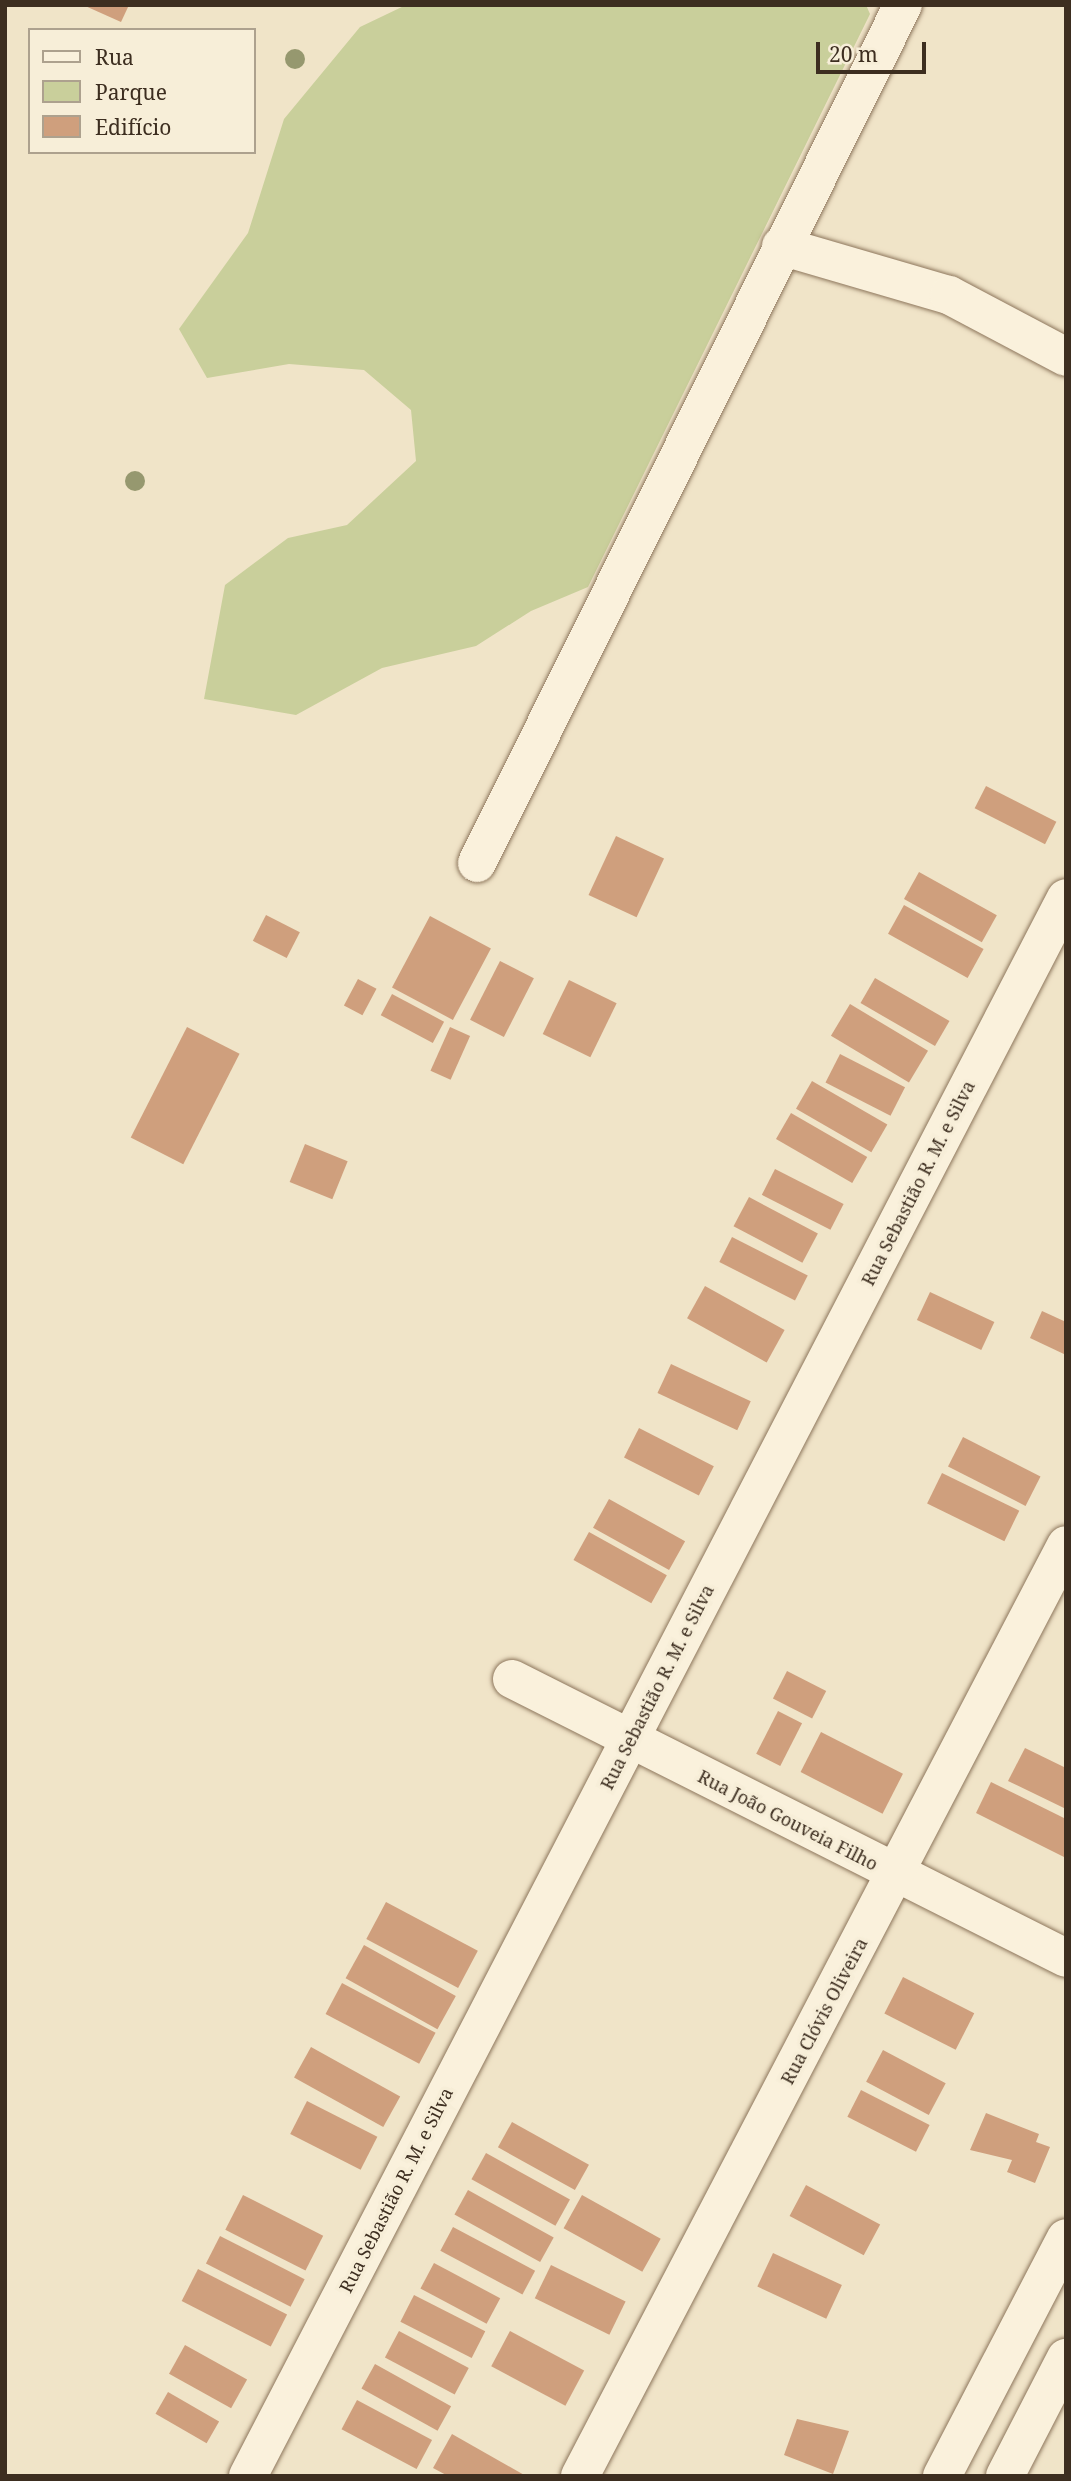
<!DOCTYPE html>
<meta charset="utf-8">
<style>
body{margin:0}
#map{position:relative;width:1071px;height:2481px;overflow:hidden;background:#f0e4c8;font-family:"Noto Serif",serif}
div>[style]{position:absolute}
.green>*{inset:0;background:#c9cf9b}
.building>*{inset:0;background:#cf9f7d;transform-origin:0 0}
.roads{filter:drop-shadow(0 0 2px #8d765c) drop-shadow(0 0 2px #8d765c)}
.street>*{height:38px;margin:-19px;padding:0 19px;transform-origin:19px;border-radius:19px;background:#faf1dc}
.secondary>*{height:38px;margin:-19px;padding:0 19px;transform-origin:19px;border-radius:19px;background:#faf1dc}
.trees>*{width:20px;height:20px;margin:-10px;border-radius:50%;background:#96986f}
span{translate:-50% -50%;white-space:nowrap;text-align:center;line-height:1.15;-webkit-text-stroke:7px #f7eed8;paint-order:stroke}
.street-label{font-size:18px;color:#3d2e20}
.frame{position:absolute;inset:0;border:7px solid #3d2e20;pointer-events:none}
.legend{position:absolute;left:28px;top:28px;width:228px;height:126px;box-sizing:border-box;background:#f7eed8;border:2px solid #ada18e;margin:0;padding:9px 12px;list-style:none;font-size:21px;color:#3d2e20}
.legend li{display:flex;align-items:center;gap:14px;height:35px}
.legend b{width:35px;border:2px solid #ada18e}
.scale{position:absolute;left:816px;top:42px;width:110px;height:32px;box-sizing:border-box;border:4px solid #3d2e20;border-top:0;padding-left:9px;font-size:21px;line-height:24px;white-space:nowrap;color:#3d2e20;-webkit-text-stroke:5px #f7eed8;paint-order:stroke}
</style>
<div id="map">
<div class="green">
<div style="clip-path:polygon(406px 5px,866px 5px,870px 14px,588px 587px,531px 611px,476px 646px,382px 668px,296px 715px,204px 699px,225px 585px,288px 538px,347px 525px,416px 461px,411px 410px,364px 370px,289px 364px,207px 378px,179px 329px,248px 233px,284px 119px,360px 27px)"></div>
</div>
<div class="building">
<div style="clip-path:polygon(83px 5px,129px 5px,121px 22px)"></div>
<div style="left:986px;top:786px;width:79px;height:25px;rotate:27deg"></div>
<div style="left:616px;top:836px;width:53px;height:65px;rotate:25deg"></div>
<div style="left:919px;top:872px;width:89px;height:31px;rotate:29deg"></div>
<div style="left:904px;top:905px;width:91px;height:33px;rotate:29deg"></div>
<div style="left:266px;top:915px;width:38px;height:29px;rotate:27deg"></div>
<div style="left:430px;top:916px;width:69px;height:81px;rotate:28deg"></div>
<div style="left:500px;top:961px;width:38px;height:66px;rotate:27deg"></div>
<div style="left:875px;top:978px;width:86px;height:29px;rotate:30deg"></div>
<div style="left:358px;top:979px;width:21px;height:30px;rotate:28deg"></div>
<div style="left:569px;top:980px;width:53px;height:60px;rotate:26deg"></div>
<div style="left:392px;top:994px;width:59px;height:24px;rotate:28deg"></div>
<div style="left:850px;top:1004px;width:91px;height:37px;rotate:31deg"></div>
<div style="left:187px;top:1027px;width:59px;height:124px;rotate:27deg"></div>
<div style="left:450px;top:1027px;width:22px;height:48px;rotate:24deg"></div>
<div style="left:840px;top:1054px;width:73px;height:32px;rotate:27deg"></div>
<div style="left:812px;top:1081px;width:87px;height:32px;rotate:30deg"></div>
<div style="left:791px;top:1113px;width:88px;height:30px;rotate:30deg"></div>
<div style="left:305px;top:1144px;width:46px;height:41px;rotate:22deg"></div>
<div style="left:775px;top:1169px;width:77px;height:29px;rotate:27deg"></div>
<div style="left:749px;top:1197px;width:78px;height:33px;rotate:28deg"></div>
<div style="left:732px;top:1237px;width:85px;height:28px;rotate:27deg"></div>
<div style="left:705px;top:1286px;width:91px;height:37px;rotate:29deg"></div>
<div style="left:930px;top:1292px;width:71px;height:31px;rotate:25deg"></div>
<div style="clip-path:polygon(1042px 1311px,1066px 1322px,1066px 1355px,1030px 1338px)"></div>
<div style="left:671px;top:1364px;width:88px;height:32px;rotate:25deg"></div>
<div style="left:639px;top:1428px;width:84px;height:33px;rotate:27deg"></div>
<div style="left:963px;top:1437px;width:87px;height:33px;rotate:27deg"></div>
<div style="left:942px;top:1473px;width:86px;height:34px;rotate:26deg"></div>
<div style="left:609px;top:1499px;width:87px;height:33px;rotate:29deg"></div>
<div style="left:589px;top:1532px;width:89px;height:32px;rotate:29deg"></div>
<div style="left:787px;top:1671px;width:44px;height:31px;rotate:27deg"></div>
<div style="left:778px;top:1711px;width:27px;height:48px;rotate:27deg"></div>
<div style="left:821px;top:1732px;width:92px;height:45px;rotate:27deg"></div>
<div style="clip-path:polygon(1025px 1748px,1066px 1768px,1066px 1809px,1008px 1781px)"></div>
<div style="clip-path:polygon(991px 1782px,1066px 1819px,1066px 1858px,976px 1813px)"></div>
<div style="left:386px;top:1902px;width:104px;height:42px;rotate:28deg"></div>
<div style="left:364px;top:1945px;width:105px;height:38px;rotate:29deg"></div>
<div style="left:903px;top:1977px;width:80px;height:41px;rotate:27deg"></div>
<div style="left:342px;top:1983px;width:106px;height:35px;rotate:28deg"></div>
<div style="left:311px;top:2047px;width:102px;height:35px;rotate:29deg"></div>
<div style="left:883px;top:2050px;width:71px;height:36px;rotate:28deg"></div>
<div style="left:861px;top:2090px;width:77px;height:30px;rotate:27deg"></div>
<div style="left:307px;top:2101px;width:79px;height:37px;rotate:27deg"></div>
<div style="clip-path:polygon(986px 2113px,1039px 2134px,1036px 2142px,1050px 2147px,1035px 2183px,1007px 2172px,1012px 2160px,970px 2150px)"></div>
<div style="left:512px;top:2122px;width:88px;height:29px;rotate:29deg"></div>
<div style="left:486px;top:2153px;width:96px;height:30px;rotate:29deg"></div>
<div style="left:806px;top:2185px;width:84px;height:35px;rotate:28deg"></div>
<div style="left:468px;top:2190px;width:98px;height:28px;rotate:29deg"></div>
<div style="left:243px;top:2195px;width:90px;height:39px;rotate:27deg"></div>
<div style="left:582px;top:2195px;width:90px;height:38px;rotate:29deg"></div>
<div style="left:453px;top:2227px;width:93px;height:27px;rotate:28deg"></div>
<div style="left:220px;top:2236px;width:95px;height:31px;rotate:27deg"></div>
<div style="left:773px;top:2253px;width:76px;height:37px;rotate:25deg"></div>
<div style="left:434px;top:2263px;width:75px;height:29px;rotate:28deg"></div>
<div style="left:551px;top:2265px;width:83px;height:37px;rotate:26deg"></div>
<div style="left:198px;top:2269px;width:100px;height:36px;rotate:27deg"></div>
<div style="left:414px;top:2295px;width:80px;height:30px;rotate:27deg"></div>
<div style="left:399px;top:2331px;width:79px;height:30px;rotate:28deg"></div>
<div style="left:510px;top:2331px;width:84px;height:40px;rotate:28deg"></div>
<div style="left:185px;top:2345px;width:71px;height:33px;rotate:29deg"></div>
<div style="left:375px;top:2364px;width:87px;height:28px;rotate:29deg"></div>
<div style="left:168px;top:2392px;width:59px;height:25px;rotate:30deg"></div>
<div style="left:357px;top:2400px;width:85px;height:33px;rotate:28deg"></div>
<div style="clip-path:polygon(797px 2419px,849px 2431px,833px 2474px,784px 2455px)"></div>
<div style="clip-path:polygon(452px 2434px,526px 2476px,448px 2476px,433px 2468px)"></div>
</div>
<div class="roads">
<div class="street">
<div style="left:781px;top:246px;width:175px;rotate:16.3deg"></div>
<div style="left:949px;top:295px;width:132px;rotate:27.9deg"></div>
<div style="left:477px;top:863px;width:958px;rotate:-63.6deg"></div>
<div style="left:512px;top:1679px;width:620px;rotate:26.73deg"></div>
<div style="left:580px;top:2476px;width:1050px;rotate:-62.43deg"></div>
<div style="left:942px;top:2476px;width:268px;rotate:-62.5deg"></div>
<div style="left:1005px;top:2476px;width:133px;rotate:-62.7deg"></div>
</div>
<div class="secondary">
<div style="left:248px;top:2476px;width:1777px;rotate:-62.6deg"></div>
</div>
</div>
<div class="trees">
<div style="left:295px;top:59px"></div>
<div style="left:135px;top:481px"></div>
</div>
<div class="street-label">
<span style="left:918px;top:1183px;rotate:-63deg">Rua Sebastião R. M. e Silva</span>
<span style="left:657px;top:1687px;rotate:-63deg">Rua Sebastião R. M. e Silva</span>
<span style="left:788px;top:1820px;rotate:27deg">Rua João Gouveia Filho</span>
<span style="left:824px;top:2011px;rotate:-62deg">Rua Clóvis Oliveira</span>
<span style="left:396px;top:2190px;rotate:-63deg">Rua Sebastião R. M. e Silva</span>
</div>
<div class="frame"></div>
<ul class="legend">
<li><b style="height:9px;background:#faf1dc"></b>Rua</li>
<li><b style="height:19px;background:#c9cf9b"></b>Parque</li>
<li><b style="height:19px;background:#cf9f7d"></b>Edifício</li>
</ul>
<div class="scale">20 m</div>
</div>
